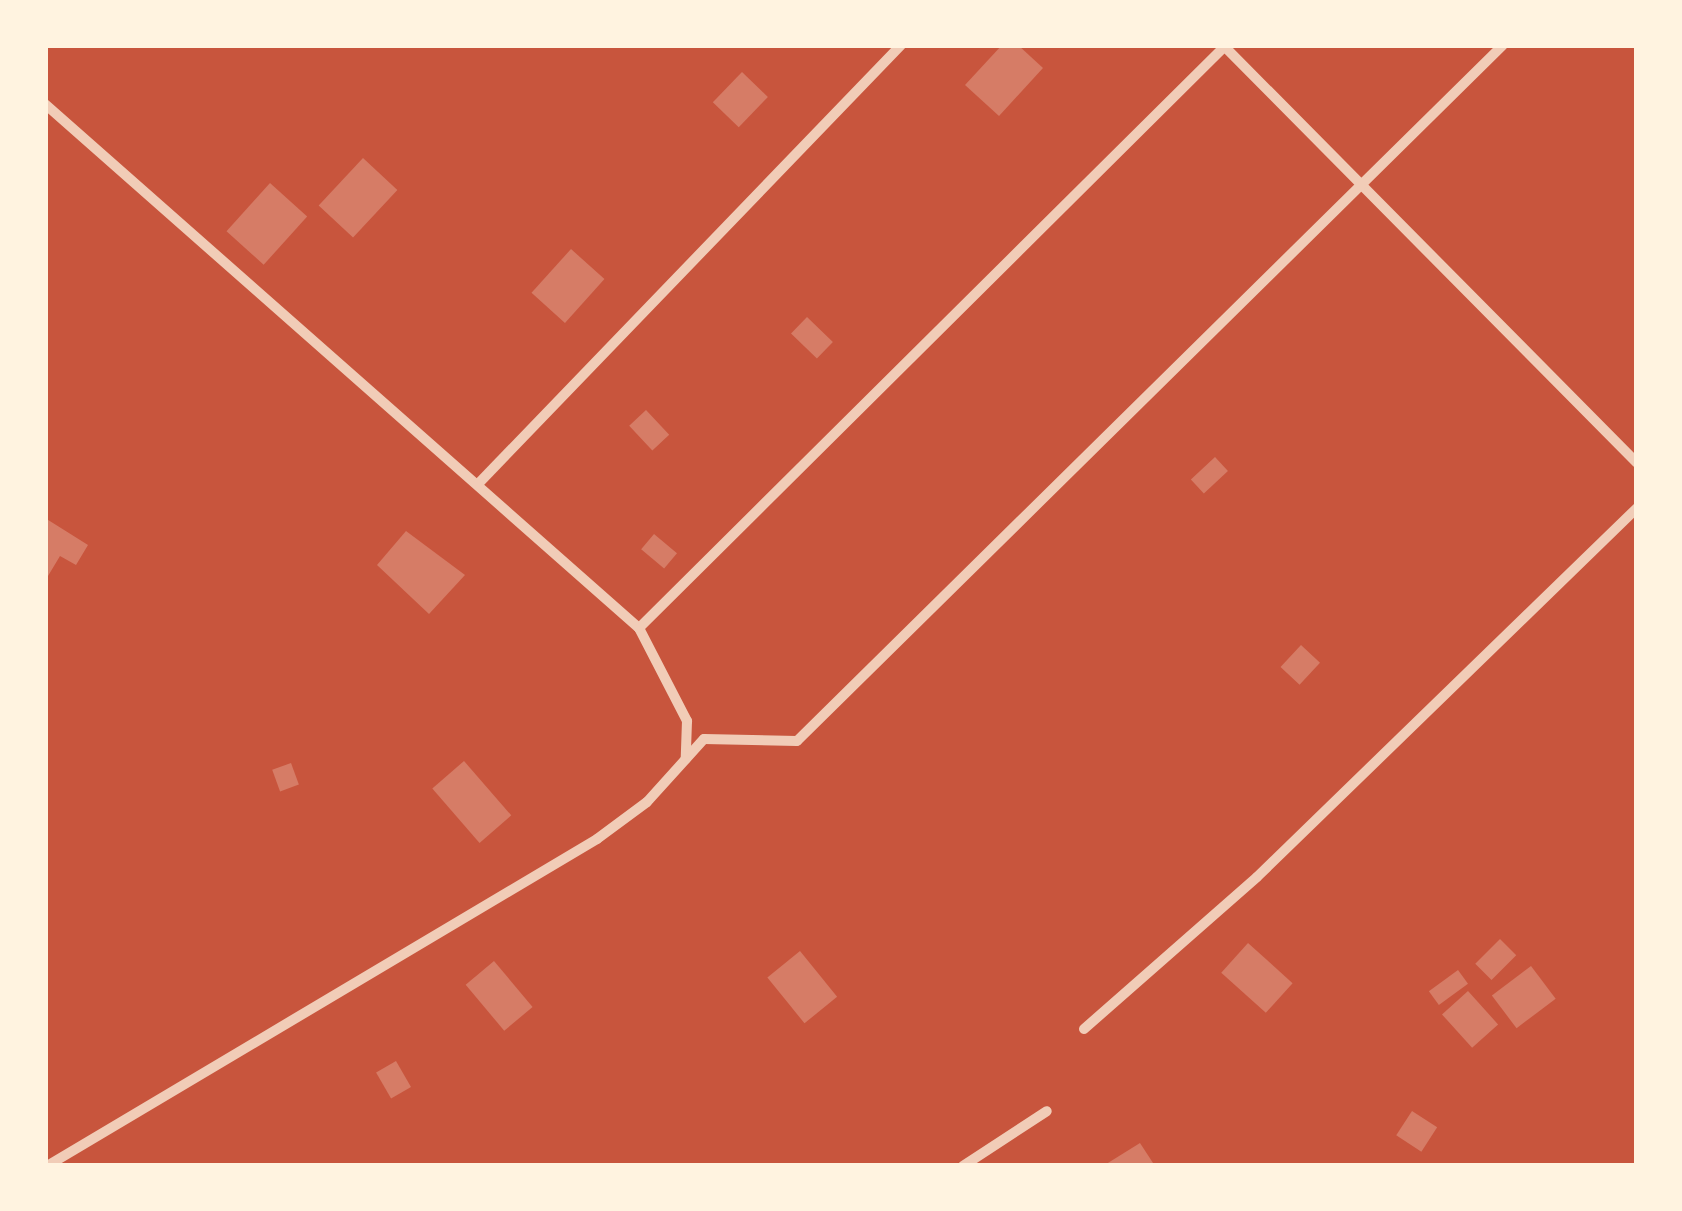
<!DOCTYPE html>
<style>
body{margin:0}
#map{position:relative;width:1682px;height:1211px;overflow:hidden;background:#c8553d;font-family:"Titillium Web",sans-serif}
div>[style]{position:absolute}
.building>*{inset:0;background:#d67c66;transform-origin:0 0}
.minor>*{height:10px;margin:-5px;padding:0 5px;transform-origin:5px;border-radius:5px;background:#f1ccb7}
span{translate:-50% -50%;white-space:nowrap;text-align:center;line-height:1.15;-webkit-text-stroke:8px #fff3e0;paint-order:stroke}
.frame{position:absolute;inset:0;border:48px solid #fff3e0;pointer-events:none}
</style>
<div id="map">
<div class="building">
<div style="clip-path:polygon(1002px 45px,1018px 45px,1043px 68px,999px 116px,965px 85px)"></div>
<div style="left:742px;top:72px;width:36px;height:42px;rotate:44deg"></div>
<div style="left:363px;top:158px;width:47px;height:65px;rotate:43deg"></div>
<div style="left:270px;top:183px;width:50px;height:65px;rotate:42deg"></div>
<div style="left:571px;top:249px;width:45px;height:59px;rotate:42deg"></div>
<div style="left:807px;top:317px;width:36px;height:23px;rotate:44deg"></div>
<div style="left:646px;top:410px;width:34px;height:23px;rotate:47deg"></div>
<div style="left:1215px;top:457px;width:19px;height:33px;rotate:47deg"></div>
<div style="clip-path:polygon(45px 518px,88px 545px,76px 565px,60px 556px,48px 576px)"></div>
<div style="clip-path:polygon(406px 531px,465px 575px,429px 614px,377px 565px)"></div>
<div style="left:654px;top:534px;width:30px;height:20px;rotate:40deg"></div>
<div style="left:1301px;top:645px;width:26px;height:30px;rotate:43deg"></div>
<div style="left:464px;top:761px;width:72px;height:42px;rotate:49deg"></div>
<div style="left:291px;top:763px;width:23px;height:20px;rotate:70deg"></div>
<div style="left:1500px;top:939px;width:23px;height:35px;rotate:45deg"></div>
<div style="left:1248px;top:943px;width:60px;height:40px;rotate:42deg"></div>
<div style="left:800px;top:951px;width:59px;height:42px;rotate:51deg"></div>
<div style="left:494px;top:961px;width:60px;height:37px;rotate:50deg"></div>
<div style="left:1531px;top:966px;width:41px;height:49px;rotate:53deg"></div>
<div style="left:1458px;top:970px;width:17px;height:36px;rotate:54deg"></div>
<div style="left:1468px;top:991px;width:45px;height:35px;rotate:48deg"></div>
<div style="left:396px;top:1061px;width:30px;height:23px;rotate:60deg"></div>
<div style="left:1412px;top:1111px;width:30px;height:29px;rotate:33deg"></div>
<div style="clip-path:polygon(1140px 1143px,1155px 1166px,1103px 1166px)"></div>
</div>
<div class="minor">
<div style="left:1223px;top:45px;width:588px;rotate:45.28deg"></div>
<div style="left:45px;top:104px;width:792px;rotate:41.42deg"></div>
<div style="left:639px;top:628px;width:105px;rotate:62.7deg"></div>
<div style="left:687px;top:721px;width:38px;rotate:92deg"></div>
<div style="left:478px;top:484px;width:610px;rotate:-46.06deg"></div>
<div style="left:639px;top:628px;width:827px;rotate:-44.8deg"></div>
<div style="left:1084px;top:1029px;width:230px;rotate:-41.3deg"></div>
<div style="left:1257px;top:877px;width:530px;rotate:-44.16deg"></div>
<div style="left:47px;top:1166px;width:640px;rotate:-30.73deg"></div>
<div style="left:597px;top:839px;width:62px;rotate:-36.5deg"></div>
<div style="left:647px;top:802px;width:85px;rotate:-47.9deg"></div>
<div style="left:704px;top:739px;width:93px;rotate:1.2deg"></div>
<div style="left:797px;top:741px;width:991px;rotate:-44.59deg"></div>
<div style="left:963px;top:1166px;width:100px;rotate:-33.2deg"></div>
</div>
<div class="frame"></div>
</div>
